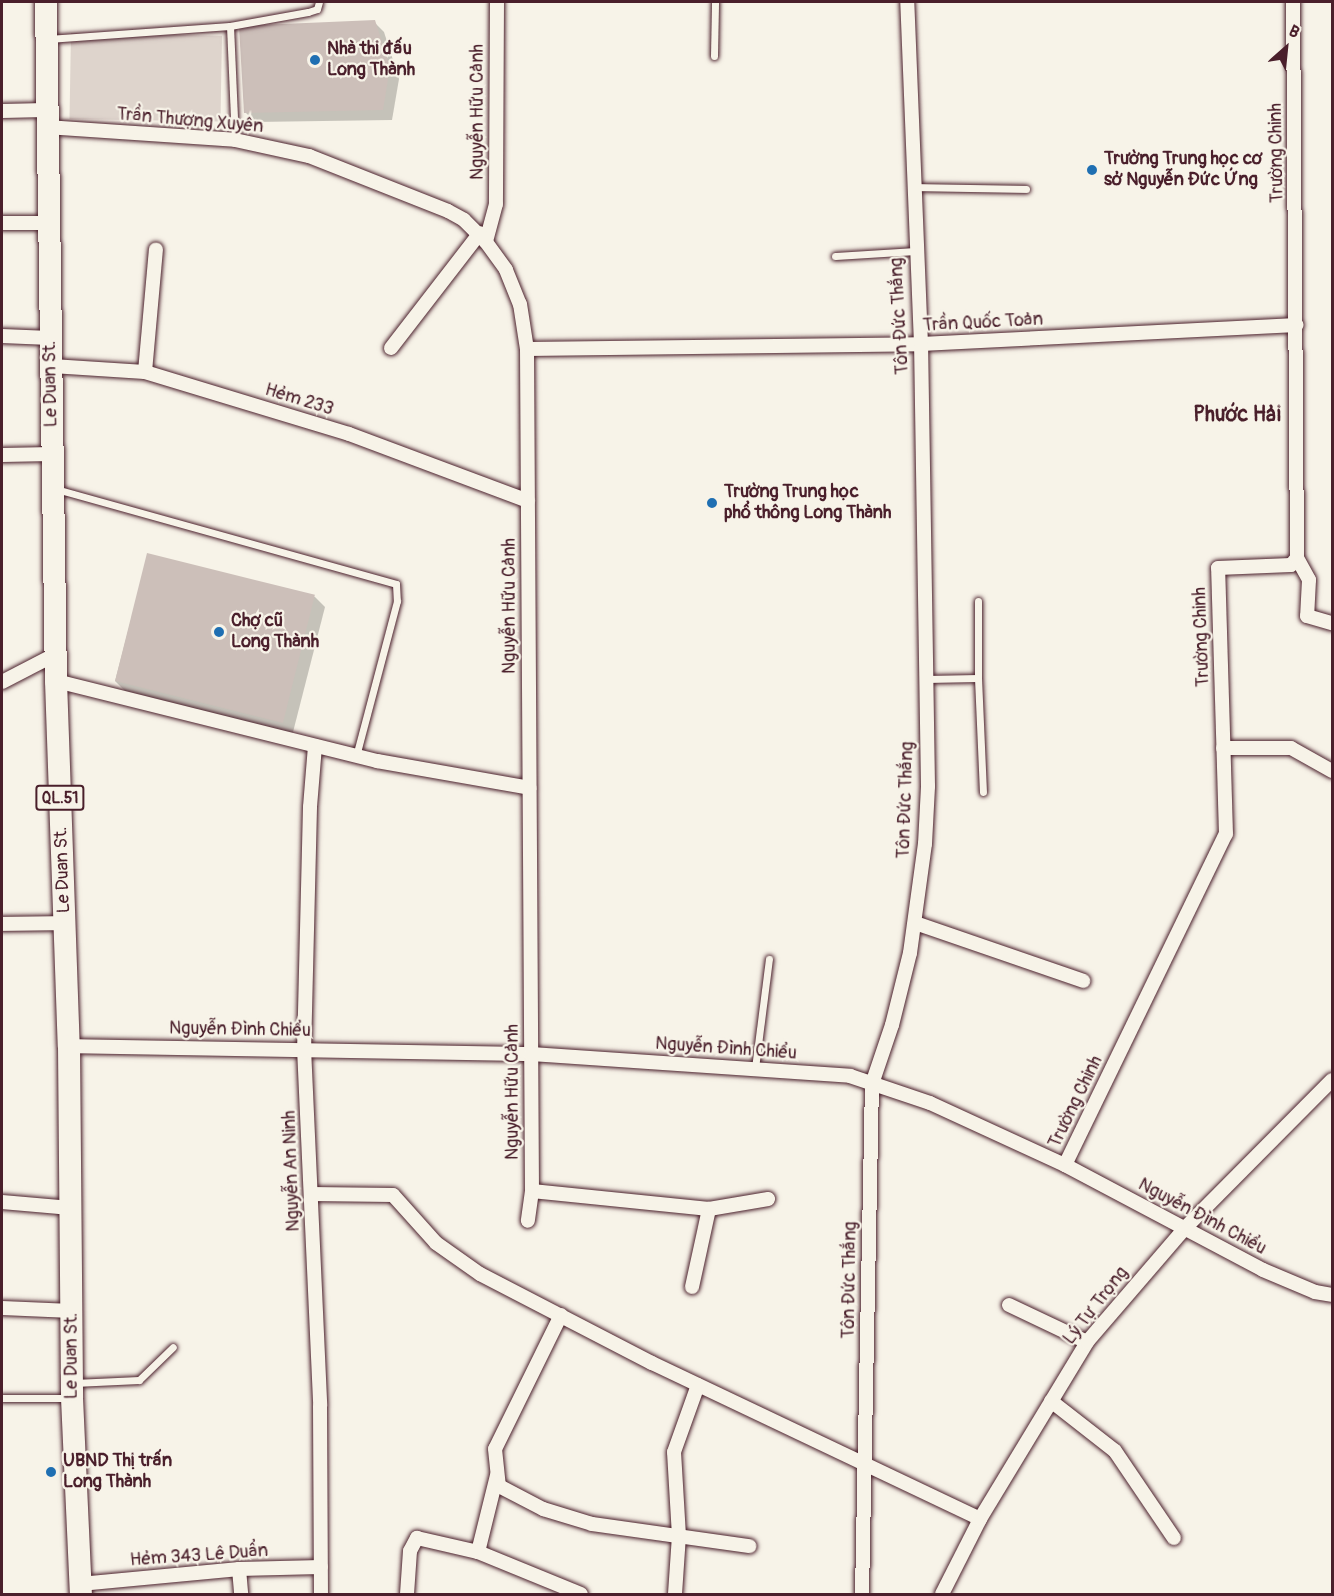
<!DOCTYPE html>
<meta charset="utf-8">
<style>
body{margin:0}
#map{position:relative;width:1334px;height:1596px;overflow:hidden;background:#f7f3e8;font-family:Pangolin,sans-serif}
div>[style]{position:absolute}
.green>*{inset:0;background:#ded4cc;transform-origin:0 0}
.shadow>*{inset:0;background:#0003}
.building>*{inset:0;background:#ccbfb9;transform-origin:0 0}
.roads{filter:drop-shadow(0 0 2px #4a1f2b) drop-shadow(0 0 2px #4a1f2b)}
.service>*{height:7px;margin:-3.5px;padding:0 3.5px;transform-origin:3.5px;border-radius:3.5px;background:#f7f3e8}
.minor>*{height:14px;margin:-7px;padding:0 7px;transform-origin:7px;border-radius:7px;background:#f7f3e8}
.primary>*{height:22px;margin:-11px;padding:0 11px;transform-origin:11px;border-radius:11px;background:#f7f3e8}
.dots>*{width:16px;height:16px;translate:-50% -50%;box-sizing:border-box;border:3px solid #f7f3e8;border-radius:50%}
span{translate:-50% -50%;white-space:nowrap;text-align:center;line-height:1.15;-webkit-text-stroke:4.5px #f7f3e8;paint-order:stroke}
.shield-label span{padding:2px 4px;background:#f7f3e8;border:2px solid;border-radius:4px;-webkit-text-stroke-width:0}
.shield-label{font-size:16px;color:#4a1f2b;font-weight:700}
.poi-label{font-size:18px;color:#4a1f2b;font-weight:700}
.left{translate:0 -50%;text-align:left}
.street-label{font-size:18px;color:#4a1f2b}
.quarter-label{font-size:21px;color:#4a1f2b;font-weight:700}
.frame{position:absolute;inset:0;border:3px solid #4a1f2b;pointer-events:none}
.north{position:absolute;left:1256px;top:18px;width:60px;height:60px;-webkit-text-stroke:4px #f7f3e8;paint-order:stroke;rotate:27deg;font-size:16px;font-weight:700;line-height:24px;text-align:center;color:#4a1f2b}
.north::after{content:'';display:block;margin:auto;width:21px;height:27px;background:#4a1f2b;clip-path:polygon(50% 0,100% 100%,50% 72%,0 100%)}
</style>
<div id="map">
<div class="green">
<div style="left:71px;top:33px;width:151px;height:86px;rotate:1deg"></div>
</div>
<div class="shadow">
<div style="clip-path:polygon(374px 22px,384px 32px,399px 79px,392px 120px,255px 122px,245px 112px)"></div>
<div style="clip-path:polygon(148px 555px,315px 597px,325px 607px,292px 736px,125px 691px,115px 681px)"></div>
</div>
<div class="building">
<div style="clip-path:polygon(375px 20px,390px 67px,383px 110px,244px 113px,239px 26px)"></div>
<div style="left:147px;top:553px;width:173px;height:132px;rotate:14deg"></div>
</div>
<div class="roads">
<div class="service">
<div style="left:230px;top:26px;width:79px;rotate:-10.2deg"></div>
<div style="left:308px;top:12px;width:9px;rotate:-18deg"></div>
<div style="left:317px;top:9px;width:7px;rotate:-74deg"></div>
<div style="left:48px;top:39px;width:182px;rotate:-4.1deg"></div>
<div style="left:230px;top:26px;width:114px;rotate:87.5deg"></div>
<div style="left:714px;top:56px;width:54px;rotate:-88.9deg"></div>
<div style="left:914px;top:187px;width:112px;rotate:1deg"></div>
<div style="left:835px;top:256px;width:81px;rotate:-3.5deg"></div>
<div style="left:56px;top:489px;width:353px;rotate:15.6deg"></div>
<div style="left:396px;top:584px;width:17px;rotate:87deg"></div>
<div style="left:397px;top:601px;width:160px;rotate:104.8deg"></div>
<div style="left:978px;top:601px;width:77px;rotate:90deg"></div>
<div style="left:926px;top:679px;width:52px;rotate:-1.1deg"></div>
<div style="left:978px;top:678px;width:114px;rotate:87.5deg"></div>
<div style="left:755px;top:1068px;width:110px;rotate:-82.7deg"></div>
<div style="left:74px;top:1383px;width:65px;rotate:-2.6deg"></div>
<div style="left:139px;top:1380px;width:47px;rotate:-44.1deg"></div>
<div style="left:2px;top:1398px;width:68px"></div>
</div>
<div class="minor">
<div style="left:497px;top:2px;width:202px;rotate:90.3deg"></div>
<div style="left:496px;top:204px;width:39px;rotate:105deg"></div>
<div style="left:486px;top:242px;width:34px;rotate:54deg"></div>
<div style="left:506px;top:270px;width:37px;rotate:68deg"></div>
<div style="left:520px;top:304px;width:46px;rotate:81.2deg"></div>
<div style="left:527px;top:349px;width:842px;rotate:89.66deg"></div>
<div style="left:532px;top:1191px;width:30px;rotate:98deg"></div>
<div style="left:2px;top:111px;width:44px;rotate:-1.3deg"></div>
<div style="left:46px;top:127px;width:189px;rotate:3.9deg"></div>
<div style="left:235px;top:140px;width:76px;rotate:12.2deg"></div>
<div style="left:309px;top:156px;width:149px;rotate:21.6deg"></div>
<div style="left:448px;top:211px;width:18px;rotate:29deg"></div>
<div style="left:464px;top:220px;width:31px;rotate:45deg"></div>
<div style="left:2px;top:223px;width:46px"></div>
<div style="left:2px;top:336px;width:48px;rotate:2.4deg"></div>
<div style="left:391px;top:348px;width:145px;rotate:-52.3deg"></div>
<div style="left:527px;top:349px;width:394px;rotate:-0.7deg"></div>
<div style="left:921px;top:344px;width:376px;rotate:-2.9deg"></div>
<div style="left:52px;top:366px;width:93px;rotate:3.7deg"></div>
<div style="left:145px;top:372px;width:213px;rotate:16.9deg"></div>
<div style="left:349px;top:434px;width:191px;rotate:20.5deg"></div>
<div style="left:145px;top:372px;width:123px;rotate:-84.9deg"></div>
<div style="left:2px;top:455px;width:50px;rotate:-1.1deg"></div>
<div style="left:1297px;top:558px;width:25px;rotate:61deg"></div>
<div style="left:1309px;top:580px;width:36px;rotate:93deg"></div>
<div style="left:1307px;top:616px;width:26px;rotate:16deg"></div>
<div style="left:56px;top:681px;width:331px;rotate:14deg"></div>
<div style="left:377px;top:761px;width:155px;rotate:10deg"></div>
<div style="left:2px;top:682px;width:61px;rotate:-27.4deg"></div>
<div style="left:315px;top:746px;width:61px;rotate:94.7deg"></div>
<div style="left:310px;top:807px;width:241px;rotate:91.4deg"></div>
<div style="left:304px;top:1048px;width:358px;rotate:87.4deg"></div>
<div style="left:320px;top:1406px;width:188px;rotate:89.7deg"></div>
<div style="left:1223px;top:748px;width:68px"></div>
<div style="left:1291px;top:748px;width:47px;rotate:29.3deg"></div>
<div style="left:915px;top:923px;width:178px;rotate:19deg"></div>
<div style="left:2px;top:924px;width:63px;rotate:-0.9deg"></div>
<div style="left:69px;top:1046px;width:462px;rotate:1deg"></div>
<div style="left:531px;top:1054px;width:320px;rotate:3.9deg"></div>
<div style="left:850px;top:1076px;width:84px;rotate:18.6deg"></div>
<div style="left:930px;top:1103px;width:149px;rotate:24.7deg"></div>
<div style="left:1065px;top:1165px;width:224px;rotate:27.9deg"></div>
<div style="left:1263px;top:1270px;width:56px;rotate:22.9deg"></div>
<div style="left:1315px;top:1292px;width:17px;rotate:10deg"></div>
<div style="left:1065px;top:1165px;width:368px;rotate:-64.1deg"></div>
<div style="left:1226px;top:834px;width:266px;rotate:-91.7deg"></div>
<div style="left:1218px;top:568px;width:73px;rotate:-2.4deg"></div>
<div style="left:1291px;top:565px;width:9px;rotate:-49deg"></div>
<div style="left:1297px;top:558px;width:556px;rotate:-90.41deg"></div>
<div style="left:532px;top:1191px;width:178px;rotate:5.8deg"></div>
<div style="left:709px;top:1209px;width:60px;rotate:-9.6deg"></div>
<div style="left:311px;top:1194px;width:82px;rotate:0.7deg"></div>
<div style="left:393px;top:1195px;width:64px;rotate:48.1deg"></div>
<div style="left:436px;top:1243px;width:54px;rotate:35.2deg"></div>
<div style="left:480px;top:1274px;width:194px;rotate:27.4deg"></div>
<div style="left:652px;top:1363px;width:363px;rotate:25.4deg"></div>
<div style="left:2px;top:1202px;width:69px;rotate:5deg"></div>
<div style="left:692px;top:1287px;width:80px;rotate:-77.7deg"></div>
<div style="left:1009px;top:1305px;width:86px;rotate:25.4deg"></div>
<div style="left:2px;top:1308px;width:70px;rotate:2.5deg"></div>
<div style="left:561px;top:1315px;width:149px;rotate:116.2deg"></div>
<div style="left:495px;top:1449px;width:37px;rotate:84deg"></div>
<div style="left:499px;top:1486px;width:50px;rotate:27.6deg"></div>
<div style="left:543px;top:1509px;width:51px;rotate:17deg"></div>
<div style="left:592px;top:1524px;width:159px;rotate:8deg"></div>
<div style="left:1051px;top:1401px;width:81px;rotate:38deg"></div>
<div style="left:1115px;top:1451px;width:105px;rotate:55.9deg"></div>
<div style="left:478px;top:1552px;width:79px;rotate:-76.1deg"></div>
<div style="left:239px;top:1569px;width:25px;rotate:85deg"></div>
<div style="left:80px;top:1584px;width:160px;rotate:-5.4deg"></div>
<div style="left:239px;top:1569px;width:82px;rotate:-1.4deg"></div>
<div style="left:407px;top:1594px;width:43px;rotate:-86deg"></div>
<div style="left:410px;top:1551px;width:15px;rotate:-62deg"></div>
<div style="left:417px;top:1538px;width:63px;rotate:12.9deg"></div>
<div style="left:478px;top:1552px;width:111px;rotate:22.2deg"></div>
<div style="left:675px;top:1594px;width:58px;rotate:-86.1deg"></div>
<div style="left:679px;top:1536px;width:84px;rotate:-93.4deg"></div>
<div style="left:674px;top:1452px;width:71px;rotate:-70.3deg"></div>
<div style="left:862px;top:1594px;width:510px;rotate:-88.88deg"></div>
<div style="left:872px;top:1084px;width:62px;rotate:-71.3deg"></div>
<div style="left:892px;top:1025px;width:74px;rotate:-76deg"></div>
<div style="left:910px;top:953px;width:110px;rotate:-82.2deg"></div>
<div style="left:925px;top:844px;width:58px;rotate:-87deg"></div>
<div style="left:928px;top:786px;width:442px;rotate:-90.9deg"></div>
<div style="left:921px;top:344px;width:342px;rotate:-92.3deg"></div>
<div style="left:942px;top:1594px;width:84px;rotate:-63.1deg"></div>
<div style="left:980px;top:1519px;width:207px;rotate:-58.8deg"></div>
<div style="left:1087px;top:1342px;width:152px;rotate:-49.3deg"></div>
<div style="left:1186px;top:1227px;width:207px;rotate:-45.2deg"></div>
</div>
<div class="primary">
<div style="left:46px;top:2px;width:679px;rotate:89.16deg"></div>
<div style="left:56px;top:681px;width:365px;rotate:88deg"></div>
<div style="left:69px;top:1046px;width:352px;rotate:89.5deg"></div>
<div style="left:72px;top:1398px;width:196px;rotate:87.4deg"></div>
</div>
</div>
<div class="dots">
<div style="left:315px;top:60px;background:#1f6fb2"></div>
<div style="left:1092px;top:170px;background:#1f6fb2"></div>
<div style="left:712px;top:503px;background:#1f6fb2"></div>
<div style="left:219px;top:632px;background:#1f6fb2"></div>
<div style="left:51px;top:1472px;background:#1f6fb2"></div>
</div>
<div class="shield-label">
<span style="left:60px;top:798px">QL.51</span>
</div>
<div class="poi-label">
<span class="left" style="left:327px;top:60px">Nhà thi đấu<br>Long Thành</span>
<span class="left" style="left:1104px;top:170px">Trường Trung học cơ<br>sở Nguyễn Đức Ứng</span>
<span class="left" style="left:724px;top:503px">Trường Trung học<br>phổ thông Long Thành</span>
<span class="left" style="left:231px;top:632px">Chợ cũ<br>Long Thành</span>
<span class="left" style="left:63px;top:1472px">UBND Thị trấn<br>Long Thành</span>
</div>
<div class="street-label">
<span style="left:478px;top:112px;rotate:-90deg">Nguyễn Hữu Cảnh</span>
<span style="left:190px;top:121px;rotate:5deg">Trần Thượng Xuyên</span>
<span style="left:1277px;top:153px;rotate:-91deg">Trường Chinh</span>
<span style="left:900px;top:316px;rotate:-93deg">Tôn Đức Thắng</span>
<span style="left:983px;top:323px;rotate:-3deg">Trần Quốc Toản</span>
<span style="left:51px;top:384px;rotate:-91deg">Le Duan St.</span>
<span style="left:299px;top:400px;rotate:17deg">Hẻm 233</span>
<span style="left:510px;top:606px;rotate:-90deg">Nguyễn Hữu Cảnh</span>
<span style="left:1202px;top:637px;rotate:-92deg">Trường Chinh</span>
<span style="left:906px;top:800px;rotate:-88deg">Tôn Đức Thắng</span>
<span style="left:63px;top:870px;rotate:-92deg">Le Duan St.</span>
<span style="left:240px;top:1030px;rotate:1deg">Nguyễn Đình Chiểu</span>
<span style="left:726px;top:1049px;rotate:4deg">Nguyễn Đình Chiểu</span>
<span style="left:513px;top:1092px;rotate:-90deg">Nguyễn Hữu Cảnh</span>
<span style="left:1076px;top:1102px;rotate:-64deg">Trường Chinh</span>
<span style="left:292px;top:1171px;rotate:-92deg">Nguyễn An Ninh</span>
<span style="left:1202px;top:1217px;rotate:28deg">Nguyễn Đình Chiểu</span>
<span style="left:850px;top:1280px;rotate:-89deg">Tôn Đức Thắng</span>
<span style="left:1096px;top:1306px;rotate:-52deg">Lý Tự Trọng</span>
<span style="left:72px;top:1356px;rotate:-90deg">Le Duan St.</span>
<span style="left:199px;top:1556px;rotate:-4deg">Hẻm 343 Lê Duẩn</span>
</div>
<div class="quarter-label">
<span style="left:1237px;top:415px">Phước Hải</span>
</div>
<div class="frame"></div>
<div class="north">B</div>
</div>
